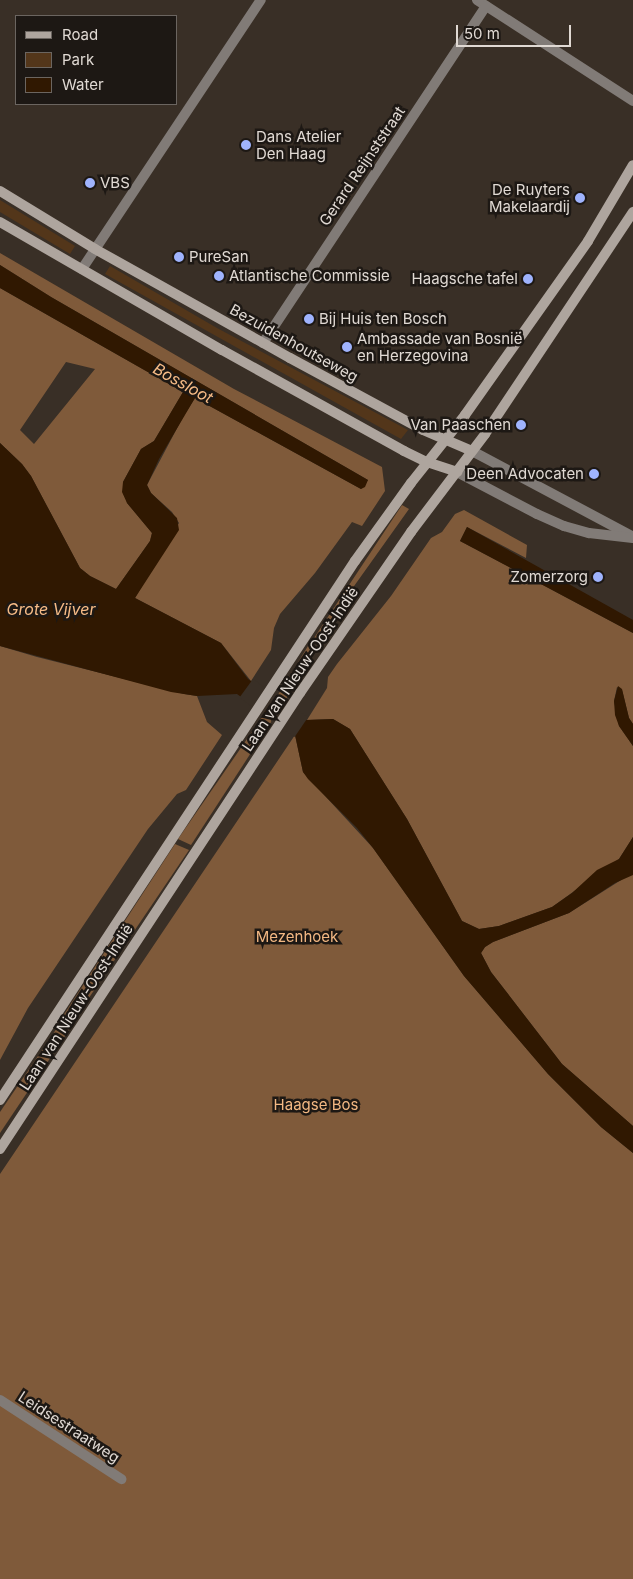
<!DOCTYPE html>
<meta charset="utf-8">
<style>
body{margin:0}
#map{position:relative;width:633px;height:1579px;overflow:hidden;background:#392f26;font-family:Inter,sans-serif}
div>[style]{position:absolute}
.green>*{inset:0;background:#53361a}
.forest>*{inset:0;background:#7f5a3a}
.water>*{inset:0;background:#301801}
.pier>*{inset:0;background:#392f26;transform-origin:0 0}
.minor>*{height:10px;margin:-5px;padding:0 5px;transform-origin:5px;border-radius:5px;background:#817b77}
.tertiary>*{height:10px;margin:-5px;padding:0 5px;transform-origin:5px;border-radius:5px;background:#817b77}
.secondary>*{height:10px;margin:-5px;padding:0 5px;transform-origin:5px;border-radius:5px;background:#aea59e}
.dots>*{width:14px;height:14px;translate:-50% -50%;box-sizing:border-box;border:2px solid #1d1814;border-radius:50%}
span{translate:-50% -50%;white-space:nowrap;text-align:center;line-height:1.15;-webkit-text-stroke:5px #1d1814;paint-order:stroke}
.poi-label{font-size:15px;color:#e0d9d3}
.left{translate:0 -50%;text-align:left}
.right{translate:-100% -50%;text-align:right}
.street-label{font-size:15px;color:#e0d9d3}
.park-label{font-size:15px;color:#f3b883}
.water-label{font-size:16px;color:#f6bb86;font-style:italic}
.legend{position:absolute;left:15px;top:15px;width:162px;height:90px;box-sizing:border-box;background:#1d1814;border:1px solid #6b6560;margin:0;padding:6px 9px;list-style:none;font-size:15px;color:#e0d9d3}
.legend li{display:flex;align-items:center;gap:10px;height:25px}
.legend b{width:25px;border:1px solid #6b6560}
.scale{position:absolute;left:456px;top:25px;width:115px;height:22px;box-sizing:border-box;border:2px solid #e0d9d3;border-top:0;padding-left:6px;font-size:15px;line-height:18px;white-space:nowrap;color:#e0d9d3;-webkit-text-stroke:4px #1d1814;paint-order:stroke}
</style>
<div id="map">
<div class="green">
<div style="clip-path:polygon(0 200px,75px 246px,70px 254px,0 212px)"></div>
<div style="clip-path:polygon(110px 266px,217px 328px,408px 430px,401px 439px,105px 274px)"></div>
</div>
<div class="forest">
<div style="clip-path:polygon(0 253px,234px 389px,382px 467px,385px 491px,362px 526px,352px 522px,315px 573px,280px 614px,274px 628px,271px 650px,251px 681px,221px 643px,135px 598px,179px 523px,172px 512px,151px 493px,147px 485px,183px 417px,195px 398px,361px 489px,368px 480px,51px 297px,0 265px)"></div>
<div style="clip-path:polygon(evenodd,0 288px,183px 392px,154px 441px,141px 449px,123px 482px,127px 503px,152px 533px,150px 541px,116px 589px,90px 576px,80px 568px,31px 476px,22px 464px,0 443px,0 288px,66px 362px,95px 369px,34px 444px,20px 430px,66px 362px)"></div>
<div style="clip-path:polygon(402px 505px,409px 509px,347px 596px,319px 642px,314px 638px)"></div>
<div style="clip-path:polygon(464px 510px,527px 545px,526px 558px,467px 527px,460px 541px,633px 633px,633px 724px,629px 718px,622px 690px,617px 687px,614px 701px,619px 726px,633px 746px,633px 837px,619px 859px,552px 907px,499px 926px,479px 929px,462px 921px,407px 819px,350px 729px,333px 719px,307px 720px,327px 688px,328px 677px,337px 664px,391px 596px,431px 538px,442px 532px,455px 514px)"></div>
<div style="clip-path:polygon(0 646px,37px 657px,184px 694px,197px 696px,207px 722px,222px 735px,186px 790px,177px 794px,148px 829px,28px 1008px,0 1060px)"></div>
<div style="clip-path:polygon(308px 646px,315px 649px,302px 677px,283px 703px,276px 698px)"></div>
<div style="clip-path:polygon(265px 713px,273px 719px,191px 845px,178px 839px)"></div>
<div style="clip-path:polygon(295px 735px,303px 772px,373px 848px,464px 976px,548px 1074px,601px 1127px,633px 1153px,633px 1579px,0 1579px,0 1174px)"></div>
<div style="clip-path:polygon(175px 844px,189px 850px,76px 1017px,63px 1016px)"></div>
<div style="clip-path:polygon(629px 875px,633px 875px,633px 1126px,562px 1064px,491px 972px,481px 953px,485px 947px,493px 942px,569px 913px)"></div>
<div style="clip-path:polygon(59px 1025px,71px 1027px,0 1133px,0 1112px)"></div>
</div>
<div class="water">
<div style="clip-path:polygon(0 265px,51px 297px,368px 480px,365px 487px,361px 489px,195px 398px,159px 459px,147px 485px,151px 493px,177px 518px,179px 530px,135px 598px,221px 643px,248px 679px,306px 720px,333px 719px,350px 729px,407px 819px,462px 921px,479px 929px,499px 926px,552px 907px,572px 893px,597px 870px,619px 859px,633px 837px,633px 875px,615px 883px,569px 913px,493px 942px,485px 947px,481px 953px,491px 972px,562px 1064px,633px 1126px,633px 1153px,601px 1127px,548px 1074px,464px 976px,373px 848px,357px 828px,308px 779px,303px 772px,295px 735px,237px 694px,197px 696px,171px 692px,0 646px,0 443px,22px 464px,31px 476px,80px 568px,90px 576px,116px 589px,150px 541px,152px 533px,127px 503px,122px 492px,123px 482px,141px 449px,154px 441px,183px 392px,0 288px)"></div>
<div style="clip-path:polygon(467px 527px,633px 620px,633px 633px,460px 541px)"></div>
<div style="clip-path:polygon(618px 686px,622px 689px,629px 718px,633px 724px,633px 746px,619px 726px,615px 715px,614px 701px)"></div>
</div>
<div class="pier">
<div style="left:253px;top:679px;width:29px;height:23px;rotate:36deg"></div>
<div style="left:284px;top:701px;width:29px;height:24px;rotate:34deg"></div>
</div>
<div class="minor">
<div style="left:477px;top:0;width:186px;rotate:32.9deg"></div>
<div style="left:82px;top:269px;width:323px;rotate:-56.4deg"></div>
<div style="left:263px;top:343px;width:404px;rotate:-56.5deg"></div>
<div style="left:0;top:1400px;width:145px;rotate:33.1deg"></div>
</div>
<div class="tertiary">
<div style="left:472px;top:451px;width:181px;rotate:28deg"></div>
<div style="left:457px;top:472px;width:90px;rotate:27.7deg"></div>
<div style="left:537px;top:514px;width:30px;rotate:24deg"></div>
<div style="left:564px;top:526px;width:26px;rotate:16deg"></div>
<div style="left:589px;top:533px;width:44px;rotate:6.5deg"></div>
</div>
<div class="secondary">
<div style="left:0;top:191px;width:111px;rotate:31.4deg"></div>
<div style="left:95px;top:249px;width:223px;rotate:29.2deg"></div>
<div style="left:290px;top:358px;width:151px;rotate:28.4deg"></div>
<div style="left:423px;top:430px;width:53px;rotate:23.2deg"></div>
<div style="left:0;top:222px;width:256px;rotate:30deg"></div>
<div style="left:222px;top:350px;width:208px;rotate:29deg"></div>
<div style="left:404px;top:451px;width:25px;rotate:26deg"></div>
<div style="left:427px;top:462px;width:32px;rotate:18deg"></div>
<div style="left:0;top:1100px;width:645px;rotate:-56.63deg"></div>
<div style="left:355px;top:561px;width:96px;rotate:-54.3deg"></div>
<div style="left:411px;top:483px;width:87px;rotate:-51.5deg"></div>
<div style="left:465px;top:415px;width:213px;rotate:-54.7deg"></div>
<div style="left:588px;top:241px;width:88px;rotate:-59.4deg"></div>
<div style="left:0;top:1149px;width:546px;rotate:-56.66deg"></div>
<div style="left:300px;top:693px;width:196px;rotate:-55.4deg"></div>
<div style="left:411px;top:532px;width:123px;rotate:-52.9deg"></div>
<div style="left:485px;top:434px;width:267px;rotate:-56.3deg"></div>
</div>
<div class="dots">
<div style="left:246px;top:145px;background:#9fb3fd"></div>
<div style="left:90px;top:183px;background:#9fb3fd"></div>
<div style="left:580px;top:198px;background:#9fb3fd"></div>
<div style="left:179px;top:257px;background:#9fb3fd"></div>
<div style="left:219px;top:276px;background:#9fb3fd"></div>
<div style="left:528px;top:279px;background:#9fb3fd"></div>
<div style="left:309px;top:319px;background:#9fb3fd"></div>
<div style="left:347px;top:347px;background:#9fb3fd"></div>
<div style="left:521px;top:425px;background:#9fb3fd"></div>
<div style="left:594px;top:474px;background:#9fb3fd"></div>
<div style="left:598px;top:577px;background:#9fb3fd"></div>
</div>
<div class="poi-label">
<span class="left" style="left:256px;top:145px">Dans Atelier<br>Den Haag</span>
<span class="left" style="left:100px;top:183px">VBS</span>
<span class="right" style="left:570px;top:198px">De Ruyters<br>Makelaardij</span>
<span class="left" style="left:189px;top:257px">PureSan</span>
<span class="left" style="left:229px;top:276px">Atlantische Commissie</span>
<span class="right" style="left:518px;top:279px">Haagsche tafel</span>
<span class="left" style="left:319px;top:319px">Bij Huis ten Bosch</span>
<span class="left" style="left:357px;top:347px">Ambassade van Bosnië<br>en Herzegovina</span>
<span class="right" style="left:511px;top:425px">Van Paaschen</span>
<span class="right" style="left:584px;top:474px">Deen Advocaten</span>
<span class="right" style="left:588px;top:577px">Zomerzorg</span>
</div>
<div class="street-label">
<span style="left:362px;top:166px;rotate:-56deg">Gerard Reijnststraat</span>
<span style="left:294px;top:343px;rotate:29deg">Bezuidenhoutseweg</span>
<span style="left:300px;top:669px;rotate:-56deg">Laan van Nieuw-Oost-Indië</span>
<span style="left:76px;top:1007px;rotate:-57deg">Laan van Nieuw-Oost-Indië</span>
<span style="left:69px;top:1427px;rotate:33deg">Leidsestraatweg</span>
</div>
<div class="park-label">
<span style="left:297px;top:937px">Mezenhoek</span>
<span style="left:316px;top:1105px">Haagse Bos</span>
</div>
<div class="water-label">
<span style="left:183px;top:383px;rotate:29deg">Bossloot</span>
<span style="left:51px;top:609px">Grote Vijver</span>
</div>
<ul class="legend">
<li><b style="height:6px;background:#aea59e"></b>Road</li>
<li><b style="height:14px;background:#53361a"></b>Park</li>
<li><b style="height:14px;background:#301801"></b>Water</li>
</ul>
<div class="scale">50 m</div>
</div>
